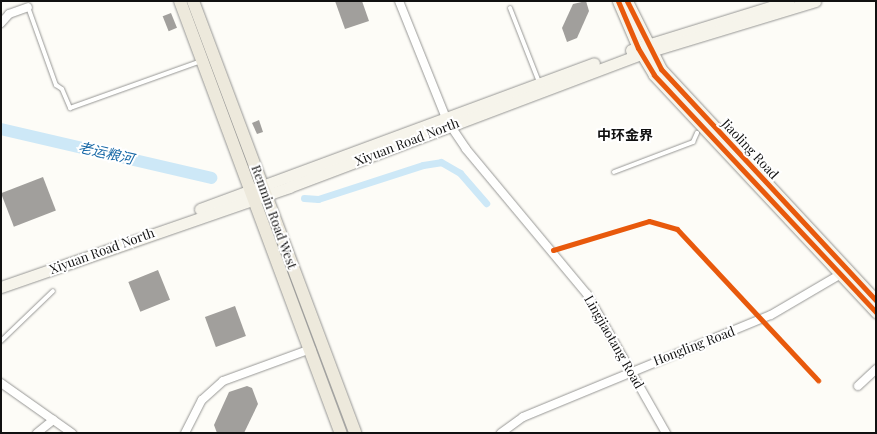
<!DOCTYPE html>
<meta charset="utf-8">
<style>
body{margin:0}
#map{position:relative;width:877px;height:434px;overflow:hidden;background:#fdfcf7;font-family:"Playfair Display","Noto Sans SC",serif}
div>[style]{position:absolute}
.canal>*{height:7px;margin:-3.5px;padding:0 3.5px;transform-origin:3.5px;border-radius:3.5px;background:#cde8f7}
.river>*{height:12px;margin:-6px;padding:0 6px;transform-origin:6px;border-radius:6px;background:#cde8f7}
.building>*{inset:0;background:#a19f9c;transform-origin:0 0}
.roads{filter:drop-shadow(0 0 1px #979795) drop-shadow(0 0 1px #979795)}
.lane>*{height:4px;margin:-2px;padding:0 2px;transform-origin:2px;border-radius:2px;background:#fffffe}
.street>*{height:8px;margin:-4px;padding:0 4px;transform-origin:4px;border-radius:4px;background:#fffffe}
.secondary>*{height:11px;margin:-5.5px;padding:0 5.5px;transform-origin:5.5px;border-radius:5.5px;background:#f6f4eb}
.primary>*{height:12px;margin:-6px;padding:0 6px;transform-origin:6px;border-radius:6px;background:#ede9dc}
.cycleway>*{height:5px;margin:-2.5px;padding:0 2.5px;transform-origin:2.5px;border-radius:2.5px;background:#e8590c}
span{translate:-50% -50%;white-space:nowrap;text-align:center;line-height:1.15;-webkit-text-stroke:4px #fff;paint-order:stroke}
.street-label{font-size:13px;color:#111}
.neighbourhood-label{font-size:14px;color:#111;font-weight:700}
.water-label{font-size:14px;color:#1768a6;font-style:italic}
.frame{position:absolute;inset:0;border:2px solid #111;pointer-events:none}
</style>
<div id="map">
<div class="canal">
<div style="left:304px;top:198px;width:14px;rotate:4deg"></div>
<div style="left:318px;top:199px;width:110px;rotate:-17.9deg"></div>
<div style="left:423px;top:165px;width:18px;rotate:-9deg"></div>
<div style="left:441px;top:162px;width:22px;rotate:30deg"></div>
<div style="left:460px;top:173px;width:40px;rotate:49deg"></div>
</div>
<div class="river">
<div style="left:1px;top:129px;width:216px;rotate:13.1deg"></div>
</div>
<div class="building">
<div style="clip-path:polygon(335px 1px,362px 1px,369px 21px,345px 29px)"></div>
<div style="clip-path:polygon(586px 1px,589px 11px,577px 38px,567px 42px,562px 28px,573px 4px)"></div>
<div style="left:171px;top:13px;width:16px;height:9px;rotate:68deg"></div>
<div style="clip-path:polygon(259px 120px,263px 132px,257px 134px,252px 123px)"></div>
<div style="left:43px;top:177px;width:36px;height:45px;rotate:69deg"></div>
<div style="left:158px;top:270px;width:32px;height:32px;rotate:68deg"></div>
<div style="left:235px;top:306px;width:32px;height:32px;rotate:70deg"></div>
<div style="clip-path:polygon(247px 386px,252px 388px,258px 404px,244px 433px,217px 433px,214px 425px,229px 392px)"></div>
</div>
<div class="roads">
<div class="lane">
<div style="left:28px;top:7px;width:83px;rotate:70.3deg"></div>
<div style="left:56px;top:85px;width:7px;rotate:34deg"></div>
<div style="left:62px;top:89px;width:21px;rotate:67deg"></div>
<div style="left:70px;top:108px;width:139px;rotate:-19.7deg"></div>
<div style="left:510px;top:8px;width:79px;rotate:68.6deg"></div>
<div style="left:614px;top:172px;width:85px;rotate:-20.8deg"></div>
<div style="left:693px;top:142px;width:10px;rotate:-66deg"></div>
<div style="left:1px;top:341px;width:72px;rotate:-43.9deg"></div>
</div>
<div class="street">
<div style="left:399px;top:1px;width:126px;rotate:68.1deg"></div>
<div style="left:1px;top:23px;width:12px;rotate:-48deg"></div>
<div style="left:9px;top:14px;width:20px;rotate:-20deg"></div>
<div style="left:450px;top:125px;width:29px;rotate:56deg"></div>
<div style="left:466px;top:149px;width:189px;rotate:50.2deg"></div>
<div style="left:587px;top:294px;width:160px;rotate:60.4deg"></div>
<div style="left:1px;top:383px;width:87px;rotate:35.2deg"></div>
<div style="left:858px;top:386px;width:25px;rotate:-43deg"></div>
<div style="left:37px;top:433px;width:21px;rotate:-39deg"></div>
<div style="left:185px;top:433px;width:37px;rotate:-63deg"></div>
<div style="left:202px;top:400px;width:28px;rotate:-42deg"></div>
<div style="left:223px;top:381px;width:94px;rotate:-20deg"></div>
<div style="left:501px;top:433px;width:27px;rotate:-36deg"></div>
<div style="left:523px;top:417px;width:268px;rotate:-22.4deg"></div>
<div style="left:771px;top:315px;width:81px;rotate:-30.4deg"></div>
</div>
<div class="secondary">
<div style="left:618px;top:1px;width:51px;rotate:66.9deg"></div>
<div style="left:638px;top:48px;width:31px;rotate:59deg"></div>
<div style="left:654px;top:75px;width:325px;rotate:46.9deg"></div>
<div style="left:627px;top:1px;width:76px;rotate:63.4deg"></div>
<div style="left:661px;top:69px;width:316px;rotate:47.1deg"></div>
<div style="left:631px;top:50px;width:165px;rotate:-17.2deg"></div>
<div style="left:200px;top:209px;width:420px;rotate:-20.3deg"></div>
<div style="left:1px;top:287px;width:305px;rotate:-19.1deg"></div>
<div style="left:289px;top:187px;width:376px;rotate:-20.7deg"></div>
<div style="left:641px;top:54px;width:182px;rotate:-16.9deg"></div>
</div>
<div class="primary">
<div style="left:180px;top:1px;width:461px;rotate:69.6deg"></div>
<div style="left:193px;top:1px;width:461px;rotate:69.4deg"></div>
</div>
</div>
<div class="cycleway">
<div style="left:618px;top:1px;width:51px;rotate:66.9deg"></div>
<div style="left:638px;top:48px;width:31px;rotate:59deg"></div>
<div style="left:654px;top:75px;width:325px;rotate:46.9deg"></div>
<div style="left:627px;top:1px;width:76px;rotate:63.4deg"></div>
<div style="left:661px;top:69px;width:316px;rotate:47.1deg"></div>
<div style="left:553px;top:250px;width:100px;rotate:-16.8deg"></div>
<div style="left:649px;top:221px;width:29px;rotate:16deg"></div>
<div style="left:677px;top:229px;width:207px;rotate:47deg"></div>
</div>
<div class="street-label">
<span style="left:407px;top:142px;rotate:-21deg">Xiyuan Road North</span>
<span style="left:750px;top:149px;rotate:47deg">Jiaoling Road</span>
<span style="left:274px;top:217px;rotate:70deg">Renmin Road West</span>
<span style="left:102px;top:251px;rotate:-20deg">Xiyuan Road North</span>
<span style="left:614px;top:342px;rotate:60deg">Lingjiaotang Road</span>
<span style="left:694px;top:346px;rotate:-21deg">Hongling Road</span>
</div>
<div class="neighbourhood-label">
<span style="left:625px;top:135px">中环金界</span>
</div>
<div class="water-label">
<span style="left:106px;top:153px;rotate:13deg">老运粮河</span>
</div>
<div class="frame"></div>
</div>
